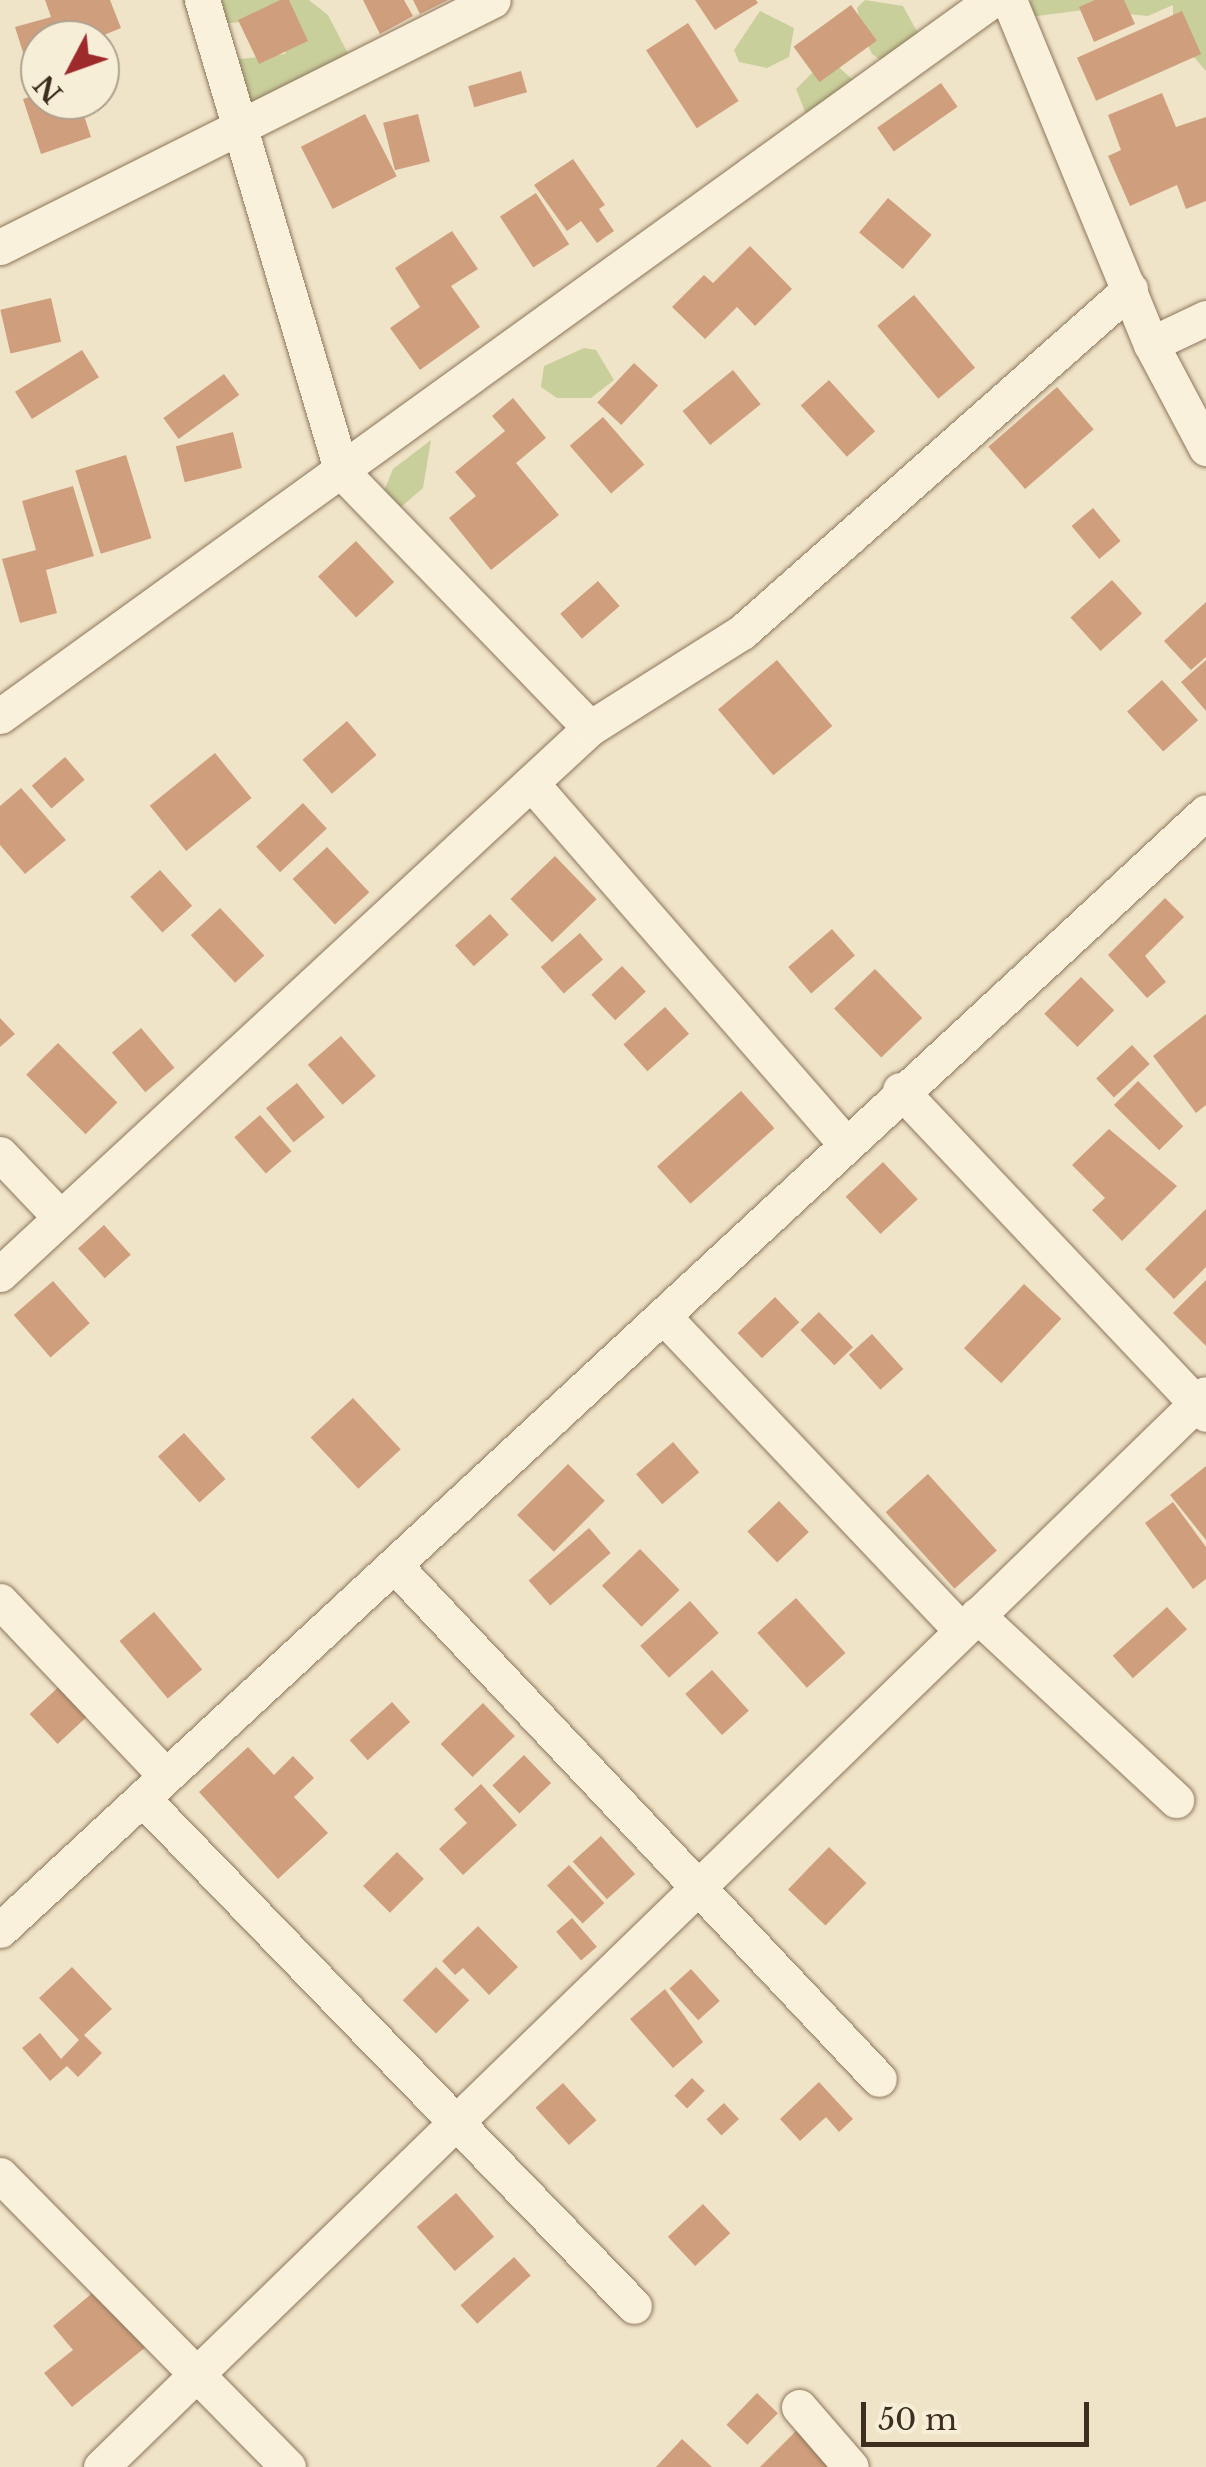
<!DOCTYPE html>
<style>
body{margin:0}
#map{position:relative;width:1206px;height:2467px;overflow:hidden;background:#f0e4c8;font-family:"Libre Baskerville",serif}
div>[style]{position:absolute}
.green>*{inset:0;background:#c9cf9b}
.building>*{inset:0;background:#cf9f7d;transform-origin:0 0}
.roads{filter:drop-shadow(0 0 2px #8d765c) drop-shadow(0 0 2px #8d765c)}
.minor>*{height:35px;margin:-17.5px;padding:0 17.5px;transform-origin:17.5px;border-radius:17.5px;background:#faf1dc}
span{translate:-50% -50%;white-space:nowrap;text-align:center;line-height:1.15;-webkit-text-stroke:10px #f7eed8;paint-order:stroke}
.north{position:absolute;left:20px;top:20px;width:100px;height:100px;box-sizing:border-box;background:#f7eed8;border:2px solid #ada18e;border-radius:50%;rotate:229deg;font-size:28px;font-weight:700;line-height:40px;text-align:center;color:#3d2e20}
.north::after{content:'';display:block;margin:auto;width:35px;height:45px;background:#9e2a2b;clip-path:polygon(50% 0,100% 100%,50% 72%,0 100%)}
.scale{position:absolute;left:861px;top:2402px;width:228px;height:45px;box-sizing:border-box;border:5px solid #3d2e20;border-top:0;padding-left:12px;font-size:30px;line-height:35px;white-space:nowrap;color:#3d2e20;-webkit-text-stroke:8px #f7eed8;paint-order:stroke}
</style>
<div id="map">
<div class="green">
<div style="clip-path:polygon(182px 0,309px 0,328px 15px,354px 65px,249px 104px,224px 61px,285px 54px,296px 18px,193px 26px)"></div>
<div style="clip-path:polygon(865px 0,903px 6px,919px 35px,888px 65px,872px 54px,863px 35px,857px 8px)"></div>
<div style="clip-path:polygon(1031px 0,1206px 0,1206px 71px,1173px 33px,1173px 5px,1148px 16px,1084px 10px,1022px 18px)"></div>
<div style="clip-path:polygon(760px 11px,794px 28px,789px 57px,767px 68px,739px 62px,734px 50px)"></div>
<div style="clip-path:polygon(828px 57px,857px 84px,863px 117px,839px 127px,810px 124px,796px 89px)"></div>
<div style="clip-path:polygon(584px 348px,596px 350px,614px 380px,591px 398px,557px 398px,541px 387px,544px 366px)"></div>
<div style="clip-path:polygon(431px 440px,423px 488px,401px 507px,379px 503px,393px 469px)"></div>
</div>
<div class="building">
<div style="clip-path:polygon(45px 0,110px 0,121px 28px,92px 40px,40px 40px,40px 75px,31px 78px,15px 27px,51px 17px)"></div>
<div style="clip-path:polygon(280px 0,289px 0,308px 41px,259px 64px,238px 20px)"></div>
<div style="clip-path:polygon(363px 0,404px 0,413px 16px,380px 34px)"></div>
<div style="clip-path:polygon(413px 0,448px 0,420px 14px)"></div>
<div style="clip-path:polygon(695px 0,756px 0,758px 3px,715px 30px)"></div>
<div style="clip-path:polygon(1095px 0,1124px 0,1135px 24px,1094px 42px,1079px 7px)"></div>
<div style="left:851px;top:5px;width:44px;height:71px;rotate:54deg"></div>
<div style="left:1182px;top:11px;width:47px;height:115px;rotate:66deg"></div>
<div style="left:688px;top:23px;width:93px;height:50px;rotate:57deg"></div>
<div style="left:521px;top:71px;width:22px;height:55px;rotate:74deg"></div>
<div style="left:941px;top:83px;width:29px;height:78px;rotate:55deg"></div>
<div style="clip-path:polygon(1162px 93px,1176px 127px,1206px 117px,1206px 201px,1186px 209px,1177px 185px,1130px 206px,1108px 156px,1121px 150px,1108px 115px)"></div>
<div style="clip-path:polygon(40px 94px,40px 100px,79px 100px,91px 137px,41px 154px,23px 99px)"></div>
<div style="left:365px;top:114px;width:70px;height:72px;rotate:63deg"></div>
<div style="left:418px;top:114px;width:49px;height:36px;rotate:76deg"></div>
<div style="clip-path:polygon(573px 159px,605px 205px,599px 209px,614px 231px,597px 243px,581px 221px,567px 231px,534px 185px)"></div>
<div style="left:536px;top:193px;width:61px;height:43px;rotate:57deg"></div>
<div style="left:888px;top:198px;width:57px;height:45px;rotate:40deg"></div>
<div style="clip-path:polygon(452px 231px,478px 269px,451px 286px,480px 327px,420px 370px,390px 328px,420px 307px,395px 268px)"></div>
<div style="clip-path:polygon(750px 246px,792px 289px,755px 326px,737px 307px,705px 339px,672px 307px,704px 275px,713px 283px)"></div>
<div style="left:914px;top:295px;width:95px;height:48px;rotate:50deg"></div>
<div style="left:51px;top:298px;width:45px;height:52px;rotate:77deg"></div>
<div style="left:82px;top:350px;width:32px;height:79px;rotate:58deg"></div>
<div style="left:634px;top:363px;width:33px;height:54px;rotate:43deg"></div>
<div style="left:733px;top:370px;width:44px;height:65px;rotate:51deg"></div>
<div style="left:224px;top:374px;width:26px;height:75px;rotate:54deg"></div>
<div style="left:829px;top:380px;width:69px;height:38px;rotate:48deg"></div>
<div style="left:1057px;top:387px;width:56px;height:91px;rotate:49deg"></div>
<div style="clip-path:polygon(513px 398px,546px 438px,516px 463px,559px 515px,491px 570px,449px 518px,476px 496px,455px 472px,505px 431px,492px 416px)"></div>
<div style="left:603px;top:417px;width:63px;height:44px;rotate:49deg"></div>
<div style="left:233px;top:432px;width:37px;height:59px;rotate:76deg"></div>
<div style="left:126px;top:455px;width:87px;height:53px;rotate:73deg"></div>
<div style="clip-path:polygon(73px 486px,94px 556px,46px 570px,57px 613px,20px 623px,2px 559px,36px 550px,22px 501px)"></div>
<div style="left:1093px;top:508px;width:43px;height:28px;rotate:50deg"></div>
<div style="left:356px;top:541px;width:56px;height:52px;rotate:47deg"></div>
<div style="left:1112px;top:580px;width:45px;height:56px;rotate:48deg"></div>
<div style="left:598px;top:581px;width:33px;height:50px;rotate:49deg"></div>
<div style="clip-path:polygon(1206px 602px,1206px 657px,1191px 670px,1164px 641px)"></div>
<div style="left:777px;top:660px;width:86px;height:77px;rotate:50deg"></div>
<div style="clip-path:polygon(1206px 660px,1206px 711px,1181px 682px)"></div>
<div style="left:1162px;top:680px;width:54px;height:47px;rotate:48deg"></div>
<div style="left:347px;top:721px;width:45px;height:59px;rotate:49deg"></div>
<div style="left:215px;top:753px;width:58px;height:84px;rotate:51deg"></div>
<div style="left:65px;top:757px;width:30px;height:44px;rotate:49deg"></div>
<div style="clip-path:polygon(21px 788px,66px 840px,25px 874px,0 845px,0 806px)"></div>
<div style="left:303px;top:803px;width:35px;height:64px;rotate:47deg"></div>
<div style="left:327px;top:847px;width:62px;height:47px;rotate:47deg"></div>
<div style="left:555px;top:856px;width:60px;height:62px;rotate:46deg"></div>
<div style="left:160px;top:870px;width:48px;height:40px;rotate:48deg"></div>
<div style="clip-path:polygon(1165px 898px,1184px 917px,1145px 956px,1166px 982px,1147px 998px,1108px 955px)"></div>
<div style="left:220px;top:908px;width:65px;height:40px;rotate:47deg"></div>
<div style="left:490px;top:914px;width:28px;height:47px;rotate:48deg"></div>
<div style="left:832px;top:929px;width:35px;height:58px;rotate:49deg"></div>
<div style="left:580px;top:933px;width:35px;height:52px;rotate:49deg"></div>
<div style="left:622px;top:966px;width:35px;height:42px;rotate:47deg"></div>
<div style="left:875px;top:969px;width:68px;height:57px;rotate:46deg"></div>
<div style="left:1081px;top:977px;width:47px;height:52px;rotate:45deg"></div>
<div style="left:665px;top:1007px;width:36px;height:56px;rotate:48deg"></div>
<div style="clip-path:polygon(1206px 1014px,1206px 1105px,1196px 1113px,1153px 1056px)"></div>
<div style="clip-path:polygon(0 1018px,15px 1034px,0 1047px)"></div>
<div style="left:141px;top:1028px;width:52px;height:38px;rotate:50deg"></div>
<div style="left:341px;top:1036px;width:53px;height:44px;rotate:49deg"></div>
<div style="left:58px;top:1043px;width:84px;height:45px;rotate:45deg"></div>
<div style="left:1132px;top:1045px;width:26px;height:49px;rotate:47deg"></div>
<div style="left:1138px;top:1081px;width:64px;height:34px;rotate:45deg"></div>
<div style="left:297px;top:1083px;width:44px;height:40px;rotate:51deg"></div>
<div style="left:741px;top:1091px;width:50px;height:113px;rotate:48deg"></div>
<div style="left:260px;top:1115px;width:48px;height:34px;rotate:49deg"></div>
<div style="clip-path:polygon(1109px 1129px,1177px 1186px,1122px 1241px,1092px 1210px,1105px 1198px,1072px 1165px)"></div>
<div style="left:883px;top:1162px;width:51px;height:51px;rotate:47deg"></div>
<div style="clip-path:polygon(1206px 1209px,1206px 1267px,1174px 1299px,1145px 1269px)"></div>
<div style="left:104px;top:1225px;width:40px;height:35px;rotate:48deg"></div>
<div style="clip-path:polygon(1206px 1280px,1206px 1346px,1173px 1313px)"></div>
<div style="left:53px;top:1281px;width:56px;height:52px;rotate:49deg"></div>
<div style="left:1024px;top:1284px;width:51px;height:88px;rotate:43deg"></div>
<div style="left:775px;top:1297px;width:35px;height:52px;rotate:46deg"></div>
<div style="left:819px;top:1312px;width:49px;height:26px;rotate:46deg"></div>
<div style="left:872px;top:1334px;width:47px;height:31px;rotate:48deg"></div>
<div style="left:353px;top:1398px;width:70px;height:58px;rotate:47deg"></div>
<div style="left:184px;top:1433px;width:62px;height:35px;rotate:48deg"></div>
<div style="left:673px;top:1442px;width:40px;height:49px;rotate:49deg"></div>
<div style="left:568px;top:1464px;width:52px;height:72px;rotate:45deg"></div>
<div style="clip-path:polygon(1206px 1466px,1206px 1540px,1170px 1495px)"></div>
<div style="left:928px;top:1474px;width:103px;height:57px;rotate:48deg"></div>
<div style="left:779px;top:1501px;width:43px;height:44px;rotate:46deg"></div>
<div style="clip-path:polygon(1173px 1502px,1206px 1547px,1206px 1579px,1193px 1589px,1145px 1523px)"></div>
<div style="left:589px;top:1528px;width:33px;height:80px;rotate:49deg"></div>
<div style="left:640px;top:1549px;width:57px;height:53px;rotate:46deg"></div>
<div style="left:796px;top:1598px;width:74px;height:52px;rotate:48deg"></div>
<div style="left:690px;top:1601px;width:43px;height:67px;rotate:48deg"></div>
<div style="left:1167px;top:1607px;width:30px;height:73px;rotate:48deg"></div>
<div style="left:154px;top:1612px;width:75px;height:45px;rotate:50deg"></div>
<div style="left:712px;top:1670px;width:55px;height:36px;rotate:48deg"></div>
<div style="left:64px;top:1682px;width:41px;height:47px;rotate:47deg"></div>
<div style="left:392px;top:1702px;width:27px;height:57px;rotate:48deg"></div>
<div style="left:483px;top:1703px;width:46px;height:59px;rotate:46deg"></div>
<div style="clip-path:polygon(248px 1747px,274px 1775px,293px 1756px,314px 1778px,294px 1797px,328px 1833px,278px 1879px,199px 1792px)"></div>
<div style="left:524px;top:1755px;width:39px;height:44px;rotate:46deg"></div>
<div style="clip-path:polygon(481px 1784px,517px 1825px,463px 1875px,439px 1849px,467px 1823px,454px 1809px)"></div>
<div style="left:601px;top:1836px;width:51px;height:38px;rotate:48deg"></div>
<div style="left:829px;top:1847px;width:52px;height:59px;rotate:44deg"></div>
<div style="left:397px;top:1852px;width:38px;height:48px;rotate:45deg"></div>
<div style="left:569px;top:1865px;width:52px;height:30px;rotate:47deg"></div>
<div style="left:572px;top:1918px;width:38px;height:21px;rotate:49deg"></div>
<div style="clip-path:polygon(478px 1926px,518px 1967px,489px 1995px,463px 1968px,455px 1975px,442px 1961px)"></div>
<div style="clip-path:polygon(72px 1967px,112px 2009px,84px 2035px,102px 2053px,78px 2077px,67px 2066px,50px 2081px,22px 2048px,40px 2033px,61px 2059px,79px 2040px,39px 1998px)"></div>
<div style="left:436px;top:1967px;width:47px;height:47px;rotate:45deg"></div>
<div style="left:691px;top:1969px;width:43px;height:29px;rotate:48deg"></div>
<div style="clip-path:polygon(665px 1989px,703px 2042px,673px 2068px,630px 2019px)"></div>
<div style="left:692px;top:2078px;width:18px;height:25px;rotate:45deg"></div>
<div style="clip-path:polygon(819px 2082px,853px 2119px,839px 2132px,826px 2117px,800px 2141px,780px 2119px)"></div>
<div style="left:563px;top:2083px;width:50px;height:37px;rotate:48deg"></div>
<div style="left:724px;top:2103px;width:22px;height:24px;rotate:47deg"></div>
<div style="left:456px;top:2193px;width:58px;height:52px;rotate:49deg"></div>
<div style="left:703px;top:2204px;width:40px;height:48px;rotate:47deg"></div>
<div style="left:514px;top:2257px;width:25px;height:72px;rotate:48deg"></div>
<div style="clip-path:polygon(96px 2290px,147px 2346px,72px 2407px,44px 2373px,73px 2350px,53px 2326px)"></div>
<div style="left:757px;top:2393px;width:29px;height:44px;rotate:44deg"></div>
<div style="clip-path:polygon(800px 2427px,831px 2467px,760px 2467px)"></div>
<div style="clip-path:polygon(682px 2439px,712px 2467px,656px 2467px)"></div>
</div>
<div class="roads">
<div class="minor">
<div style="left:202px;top:0;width:492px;rotate:73.5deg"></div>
<div style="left:342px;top:472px;width:356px;rotate:45.9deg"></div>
<div style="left:1009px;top:0;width:372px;rotate:67.6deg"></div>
<div style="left:1151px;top:344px;width:118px;rotate:62.1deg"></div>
<div style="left:0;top:247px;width:551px;rotate:-26.61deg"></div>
<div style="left:1151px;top:344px;width:61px;rotate:-25.3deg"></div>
<div style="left:0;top:716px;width:1223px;rotate:-35.82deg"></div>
<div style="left:531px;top:783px;width:475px;rotate:48.9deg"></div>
<div style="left:900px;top:1090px;width:446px;rotate:46.6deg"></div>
<div style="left:0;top:1154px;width:87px;rotate:46.4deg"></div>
<div style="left:0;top:1274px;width:804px;rotate:-42.78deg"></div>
<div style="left:590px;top:728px;width:180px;rotate:-32.3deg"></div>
<div style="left:742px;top:632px;width:518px;rotate:-41.48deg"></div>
<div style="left:664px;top:1317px;width:431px;rotate:46.5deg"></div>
<div style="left:395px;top:1566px;width:705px;rotate:46.67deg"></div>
<div style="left:0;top:1601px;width:241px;rotate:46.5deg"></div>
<div style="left:977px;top:1615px;width:272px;rotate:42.9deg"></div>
<div style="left:142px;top:1798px;width:707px;rotate:45.92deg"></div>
<div style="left:0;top:1930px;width:1644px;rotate:-42.83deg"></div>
<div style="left:0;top:2175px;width:410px;rotate:45.4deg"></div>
<div style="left:799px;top:2407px;width:79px;rotate:49.1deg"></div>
<div style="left:101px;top:2467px;width:1540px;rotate:-44.16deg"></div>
</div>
</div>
<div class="north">N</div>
<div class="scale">50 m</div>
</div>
